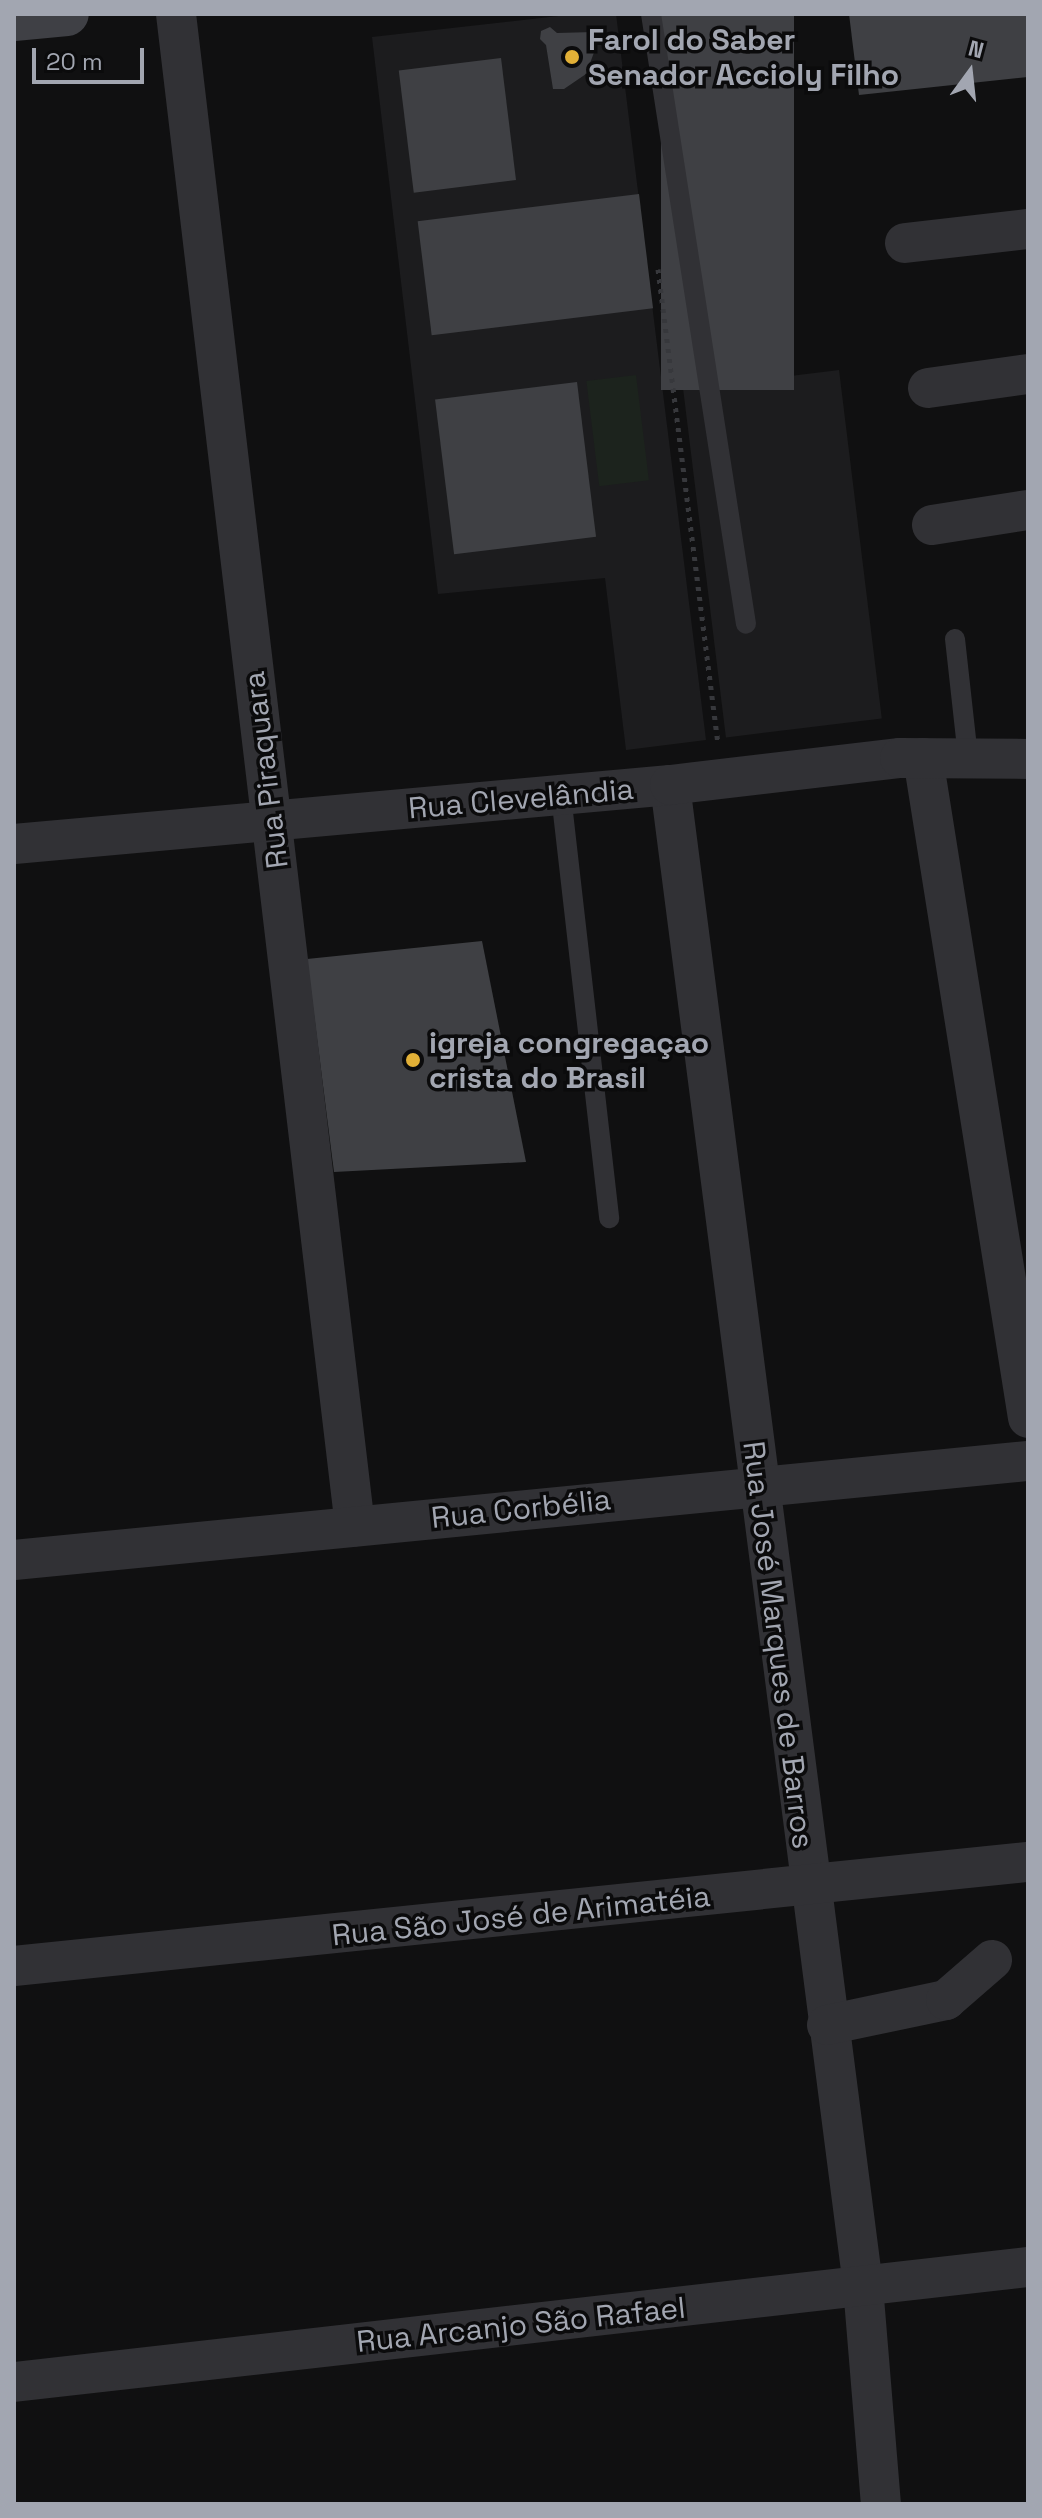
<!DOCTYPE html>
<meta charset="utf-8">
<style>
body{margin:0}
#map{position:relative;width:1042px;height:2518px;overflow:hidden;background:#101011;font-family:"Space Grotesk",sans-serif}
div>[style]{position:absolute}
.built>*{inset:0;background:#1c1c1e;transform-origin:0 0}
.green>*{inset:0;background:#1c231d;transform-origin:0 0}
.building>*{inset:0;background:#3f4044;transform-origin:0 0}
.path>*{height:5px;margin-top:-2.5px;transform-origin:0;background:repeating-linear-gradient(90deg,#37383c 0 4px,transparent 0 10px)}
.service>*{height:20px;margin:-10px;padding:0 10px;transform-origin:10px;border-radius:10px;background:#313135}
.minor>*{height:40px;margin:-20px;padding:0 20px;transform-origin:20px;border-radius:20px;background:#313135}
.secondary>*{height:44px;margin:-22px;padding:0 22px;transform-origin:22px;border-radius:22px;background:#3f4045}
.dots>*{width:22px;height:22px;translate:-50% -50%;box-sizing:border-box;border:4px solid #0b0b0c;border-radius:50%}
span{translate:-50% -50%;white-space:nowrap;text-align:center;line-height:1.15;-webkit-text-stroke:7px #0b0b0c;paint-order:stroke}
.poi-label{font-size:30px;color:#a2a6b1;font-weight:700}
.left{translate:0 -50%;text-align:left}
.street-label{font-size:30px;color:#a2a6b1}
.frame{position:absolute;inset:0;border:16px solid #a2a6b1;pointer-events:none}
.north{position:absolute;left:930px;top:32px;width:80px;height:80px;-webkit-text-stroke:6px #0b0b0c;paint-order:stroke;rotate:15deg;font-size:22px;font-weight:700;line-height:32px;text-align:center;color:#a2a6b1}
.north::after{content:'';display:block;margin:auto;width:28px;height:36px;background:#a2a6b1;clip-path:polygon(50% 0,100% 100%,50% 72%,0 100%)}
.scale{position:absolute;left:32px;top:48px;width:112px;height:36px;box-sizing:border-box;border:4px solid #a2a6b1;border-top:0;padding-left:10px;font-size:24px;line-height:28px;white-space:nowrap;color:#a2a6b1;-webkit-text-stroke:6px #0b0b0c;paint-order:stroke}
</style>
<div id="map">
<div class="built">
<div style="clip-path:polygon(576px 14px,616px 14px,706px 740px,626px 750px,605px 578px,438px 594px,372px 37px)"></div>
<div style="left:839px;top:370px;width:351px;height:157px;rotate:83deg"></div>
</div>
<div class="green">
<div style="left:636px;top:375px;width:106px;height:50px;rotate:83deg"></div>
</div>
<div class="building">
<div style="left:661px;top:14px;width:133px;height:376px"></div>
<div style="clip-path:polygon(849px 14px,1028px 14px,1028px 77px,859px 95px)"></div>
<div style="clip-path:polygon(550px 27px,557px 33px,594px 32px,599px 39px,586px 74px,564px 89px,553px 89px,546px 45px,540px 39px,541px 31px)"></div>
<div style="left:501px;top:58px;width:123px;height:103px;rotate:83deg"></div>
<div style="left:639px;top:194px;width:115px;height:223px;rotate:83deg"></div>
<div style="left:577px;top:382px;width:156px;height:143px;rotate:83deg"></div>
<div style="clip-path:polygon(482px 941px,526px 1162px,334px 1172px,307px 959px)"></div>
</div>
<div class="path">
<div style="left:658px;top:269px;width:478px;rotate:82.8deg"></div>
</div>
<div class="service">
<div style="left:651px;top:14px;width:617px;rotate:81.15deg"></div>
<div style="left:955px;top:639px;width:119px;rotate:83.7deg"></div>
<div style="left:561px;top:795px;width:426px;rotate:83.5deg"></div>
</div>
<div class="minor">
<div style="left:176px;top:14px;width:1523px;rotate:83.25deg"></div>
<div style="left:905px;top:243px;width:124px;rotate:-6.5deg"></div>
<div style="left:928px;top:388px;width:101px;rotate:-8deg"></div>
<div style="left:932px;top:525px;width:97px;rotate:-8.9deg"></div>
<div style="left:923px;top:758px;width:668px;rotate:80.96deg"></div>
<div style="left:670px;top:785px;width:1513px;rotate:82.67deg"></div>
<div style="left:863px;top:2286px;width:219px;rotate:85.3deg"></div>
<div style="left:14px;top:844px;width:659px;rotate:-5.14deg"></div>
<div style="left:670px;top:785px;width:232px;rotate:-6.7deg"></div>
<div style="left:900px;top:758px;width:128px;rotate:0.4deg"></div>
<div style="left:14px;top:1560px;width:1019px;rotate:-5.58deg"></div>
<div style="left:14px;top:1966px;width:1019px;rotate:-5.86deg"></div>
<div style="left:827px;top:2025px;width:122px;rotate:-11.9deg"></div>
<div style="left:946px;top:2000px;width:61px;rotate:-41deg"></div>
<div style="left:14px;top:2382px;width:1021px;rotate:-6.47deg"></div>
</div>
<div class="secondary">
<div style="left:14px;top:19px;width:53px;rotate:-5.4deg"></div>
</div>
<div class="dots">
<div style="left:572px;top:57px;background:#e2b037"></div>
<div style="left:413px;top:1060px;background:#e2b037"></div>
</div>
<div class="poi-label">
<span class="left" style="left:588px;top:57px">Farol do Saber<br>Senador Accioly Filho</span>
<span class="left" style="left:429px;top:1060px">igreja congregaçao<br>crista do Brasil</span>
</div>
<div class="street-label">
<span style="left:266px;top:770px;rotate:-97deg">Rua Piraquara</span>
<span style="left:521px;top:799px;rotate:-5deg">Rua Clevelândia</span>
<span style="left:521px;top:1509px;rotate:-6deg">Rua Corbélia</span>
<span style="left:778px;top:1645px;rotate:83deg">Rua José Marques de Barros</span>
<span style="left:521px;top:1916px;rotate:-6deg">Rua São José de Arimatéia</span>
<span style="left:521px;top:2325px;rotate:-6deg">Rua Arcanjo São Rafael</span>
</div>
<div class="frame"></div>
<div class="north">N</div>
<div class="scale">20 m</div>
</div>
